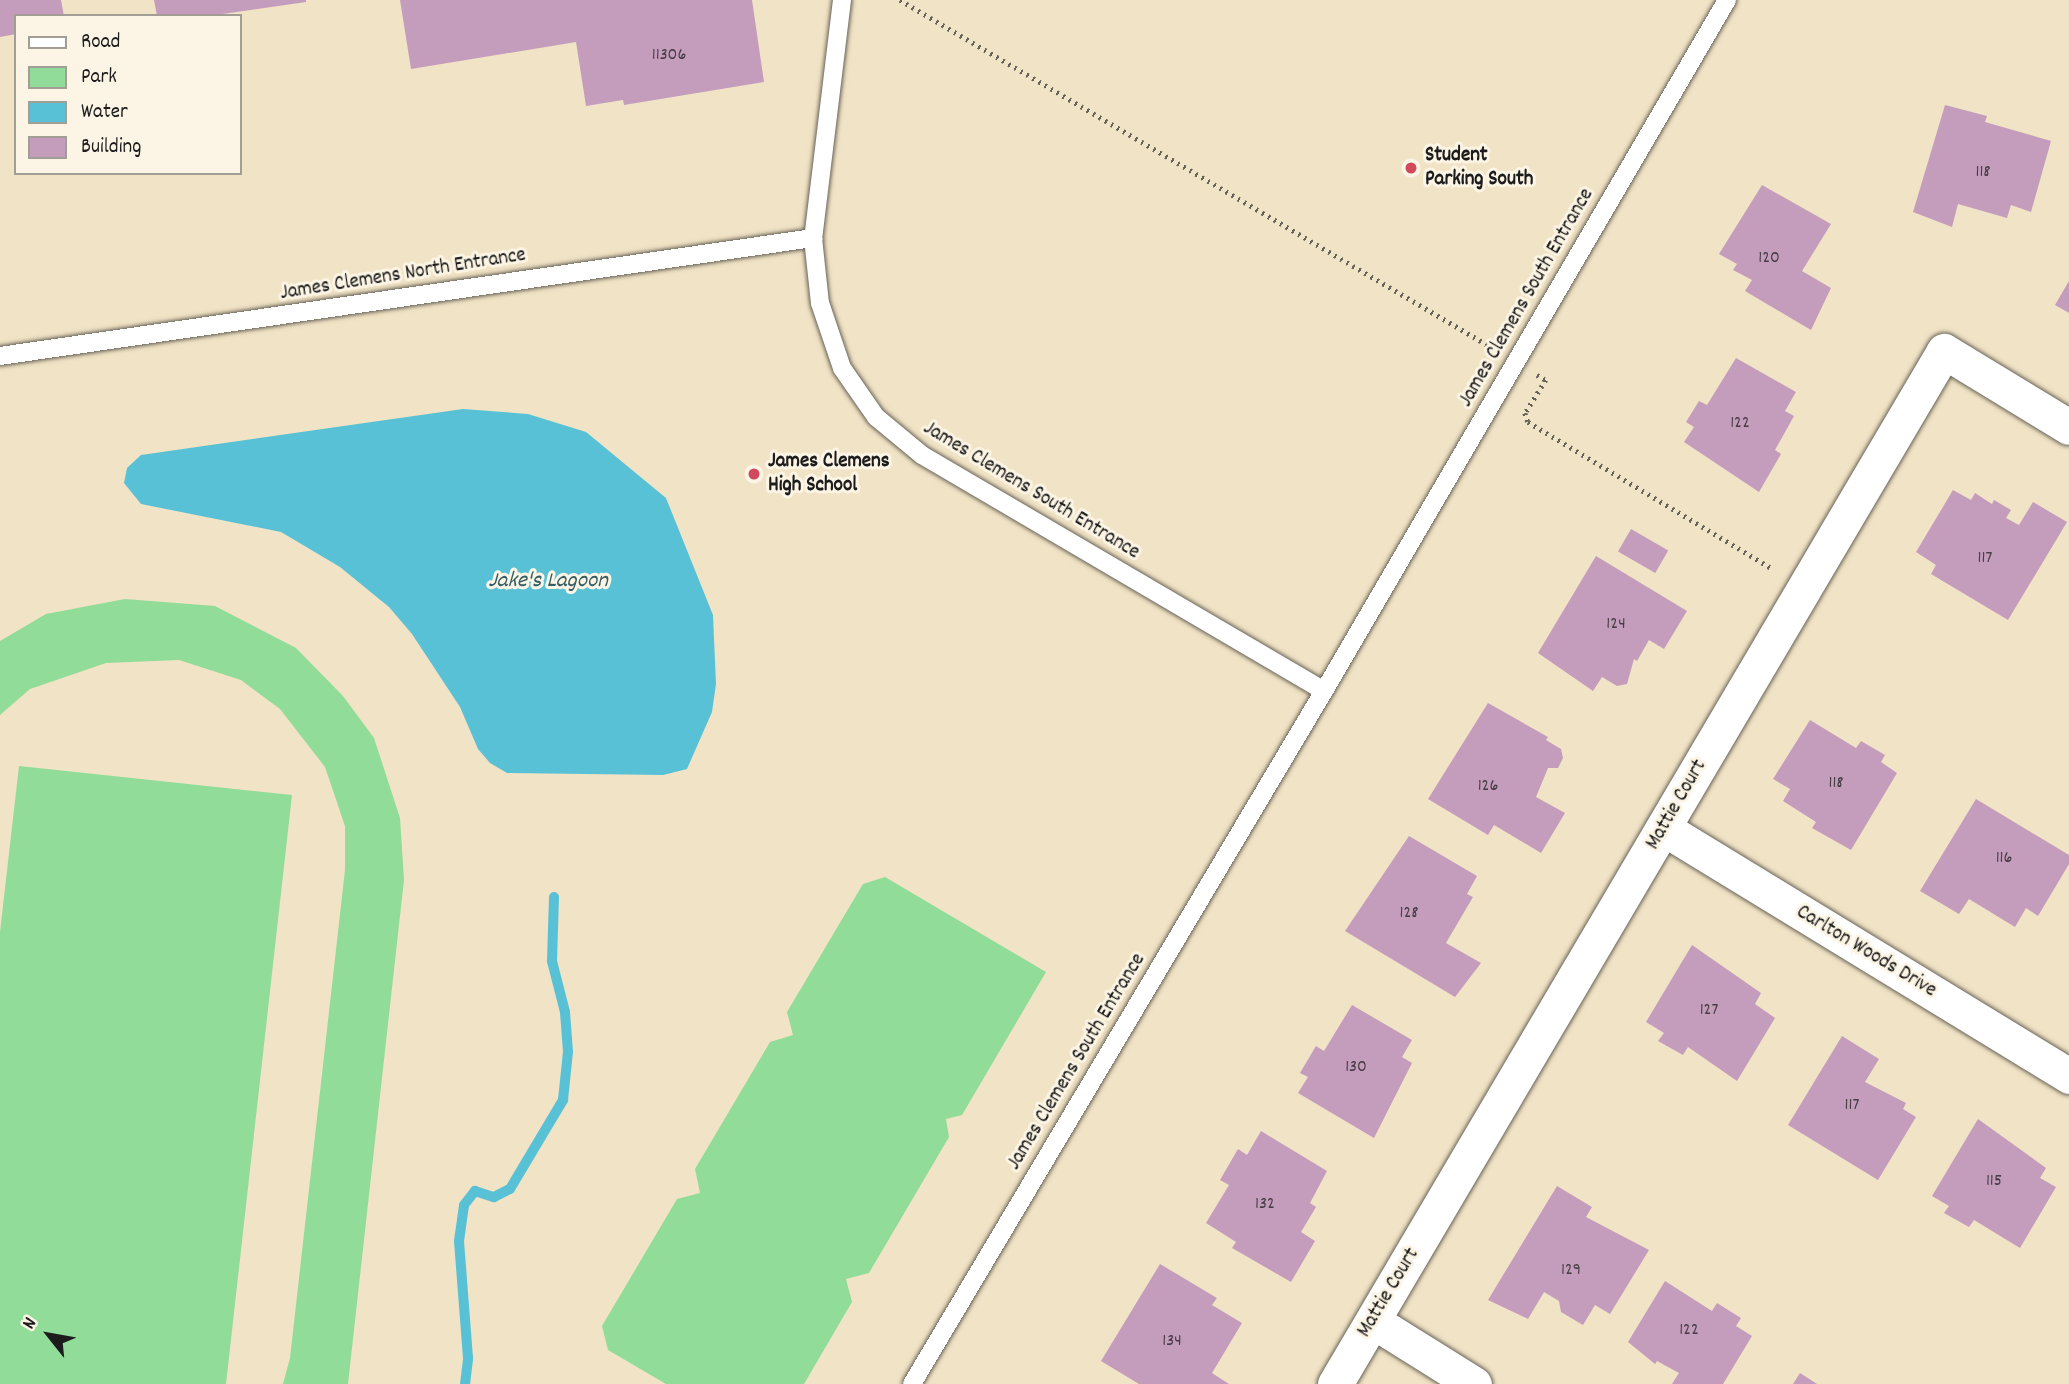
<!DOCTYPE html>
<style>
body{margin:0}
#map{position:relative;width:2069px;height:1384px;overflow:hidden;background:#f1e3c5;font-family:Dekko,sans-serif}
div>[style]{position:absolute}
.green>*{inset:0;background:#91dc98}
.water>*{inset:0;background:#59c1d6}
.stream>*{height:10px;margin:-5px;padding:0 5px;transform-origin:5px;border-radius:5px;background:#59c1d6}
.building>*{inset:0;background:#c49dbd;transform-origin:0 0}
.path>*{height:4.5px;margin-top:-2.25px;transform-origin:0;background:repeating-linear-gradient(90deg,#676257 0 2px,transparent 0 7px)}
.roads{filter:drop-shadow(0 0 2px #676257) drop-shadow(0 0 2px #676257)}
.lane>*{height:18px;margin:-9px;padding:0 9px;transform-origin:9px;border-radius:9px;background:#fff}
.street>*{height:35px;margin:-17.5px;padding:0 17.5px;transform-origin:17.5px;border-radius:17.5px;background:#fff}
.dots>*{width:19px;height:19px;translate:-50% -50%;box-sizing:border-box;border:4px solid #fcf5e5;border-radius:50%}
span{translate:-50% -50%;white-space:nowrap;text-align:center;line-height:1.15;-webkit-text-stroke:6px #fcf5e5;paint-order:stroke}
.number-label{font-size:18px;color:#463c44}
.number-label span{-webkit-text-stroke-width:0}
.poi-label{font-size:21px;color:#1c1c1c;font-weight:700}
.left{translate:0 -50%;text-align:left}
.street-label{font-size:21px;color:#1c1c1c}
.water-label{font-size:23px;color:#345e66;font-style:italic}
.legend{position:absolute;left:14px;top:14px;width:228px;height:161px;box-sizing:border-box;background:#fcf5e5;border:2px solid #a29e95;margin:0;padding:9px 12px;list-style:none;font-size:21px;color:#1c1c1c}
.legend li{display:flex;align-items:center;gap:14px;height:35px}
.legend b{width:35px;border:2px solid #a29e95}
.north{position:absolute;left:14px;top:1300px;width:70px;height:70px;-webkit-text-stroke:5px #fcf5e5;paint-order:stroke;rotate:301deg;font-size:19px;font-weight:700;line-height:28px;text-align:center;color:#1c1c1c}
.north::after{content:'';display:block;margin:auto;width:24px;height:32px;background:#1c1c1c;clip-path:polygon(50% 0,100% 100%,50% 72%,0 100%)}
</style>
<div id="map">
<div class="green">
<div style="clip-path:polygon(125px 599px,215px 606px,296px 648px,343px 696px,374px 738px,400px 818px,404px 880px,348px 1384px,283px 1384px,290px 1358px,345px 870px,345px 826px,325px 767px,280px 709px,241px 680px,179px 660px,106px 663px,30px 689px,0 715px,0 641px,46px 614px)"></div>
<div style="clip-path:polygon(19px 766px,292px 795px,226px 1384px,0 1384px,0 932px)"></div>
<div style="clip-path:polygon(885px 877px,1046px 972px,962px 1115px,946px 1119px,949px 1137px,869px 1273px,846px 1279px,852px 1302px,804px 1384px,666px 1384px,608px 1350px,602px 1326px,677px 1199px,700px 1193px,695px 1169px,770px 1042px,793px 1035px,787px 1012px,863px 884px)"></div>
</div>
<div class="water">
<div style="clip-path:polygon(463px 409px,528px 414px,586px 432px,666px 498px,713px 615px,716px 684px,712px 712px,687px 769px,663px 775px,507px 773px,490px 763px,478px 749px,460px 707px,412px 634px,389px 607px,340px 567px,281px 532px,141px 504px,124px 483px,127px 468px,141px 455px)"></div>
</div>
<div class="stream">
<div style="left:465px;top:1384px;width:26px;rotate:-83deg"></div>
<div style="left:468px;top:1358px;width:117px;rotate:-94.4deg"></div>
<div style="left:459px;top:1241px;width:36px;rotate:-82deg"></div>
<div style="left:464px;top:1205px;width:18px;rotate:-52deg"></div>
<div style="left:475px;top:1191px;width:20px;rotate:18deg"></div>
<div style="left:494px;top:1197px;width:18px;rotate:-27deg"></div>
<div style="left:510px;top:1189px;width:104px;rotate:-59.2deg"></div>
<div style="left:563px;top:1100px;width:48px;rotate:-84.1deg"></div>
<div style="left:568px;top:1052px;width:40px;rotate:-94.3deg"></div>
<div style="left:565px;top:1012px;width:53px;rotate:-104.3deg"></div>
<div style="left:552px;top:961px;width:64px;rotate:-88.2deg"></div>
</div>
<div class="building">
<div style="clip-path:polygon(0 0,61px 0,64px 16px,16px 16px,16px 34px,0 37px)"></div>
<div style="clip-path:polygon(154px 0,306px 0,306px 2px,208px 16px,157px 16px)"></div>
<div style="clip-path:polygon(400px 0,752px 0,764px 82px,624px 105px,623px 100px,586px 106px,576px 42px,411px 69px)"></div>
<div style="clip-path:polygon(1945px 105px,1987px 116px,1985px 122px,2051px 141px,2031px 212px,2011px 205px,2007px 218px,1958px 204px,1952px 227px,1913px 212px)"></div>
<div style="clip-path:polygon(1762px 185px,1831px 224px,1802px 271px,1831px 288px,1811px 330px,1745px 291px,1752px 280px,1733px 270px,1737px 264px,1719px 254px)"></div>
<div style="clip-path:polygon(2069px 281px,2069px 313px,2055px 305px)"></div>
<div style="clip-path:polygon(1736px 358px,1796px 392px,1785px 411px,1794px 416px,1775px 450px,1781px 454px,1759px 492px,1684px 442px,1694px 427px,1686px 422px,1699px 401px,1707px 405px)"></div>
<div style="clip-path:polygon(1953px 490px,1971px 500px,1975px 493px,1992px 504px,1994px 500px,2011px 510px,2006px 518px,2019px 525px,2033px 502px,2067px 522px,2008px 620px,1931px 574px,1936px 565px,1916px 552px)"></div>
<div style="left:1631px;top:529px;width:43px;height:26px;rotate:30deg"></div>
<div style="clip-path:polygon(1596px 556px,1687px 611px,1664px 649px,1649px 640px,1637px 661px,1634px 659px,1627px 684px,1617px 686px,1602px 677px,1593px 691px,1538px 653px)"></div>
<div style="clip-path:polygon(1488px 703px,1548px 737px,1546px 740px,1561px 749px,1563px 758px,1558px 768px,1548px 768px,1536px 797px,1565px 813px,1541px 853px,1494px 825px,1488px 835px,1428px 799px)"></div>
<div style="clip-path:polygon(1810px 720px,1856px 748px,1861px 741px,1885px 755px,1881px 762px,1897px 773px,1851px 850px,1812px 828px,1816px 822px,1783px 801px,1790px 789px,1773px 779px)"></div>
<div style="clip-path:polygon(1976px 799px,2069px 855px,2069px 864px,2038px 916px,2026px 908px,2015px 927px,1969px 899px,1959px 914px,1920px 891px)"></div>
<div style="clip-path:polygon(1409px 836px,1477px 876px,1467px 894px,1473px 897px,1446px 943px,1481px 963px,1455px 997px,1345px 931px)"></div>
<div style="clip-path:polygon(1692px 945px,1761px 993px,1755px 1004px,1775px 1018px,1737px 1081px,1688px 1047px,1683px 1055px,1658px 1041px,1664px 1033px,1646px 1022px)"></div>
<div style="clip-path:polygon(1352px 1005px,1412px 1040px,1402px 1057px,1412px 1063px,1374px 1138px,1298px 1093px,1308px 1077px,1300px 1073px,1316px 1046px,1324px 1051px)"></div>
<div style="clip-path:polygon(1842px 1036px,1879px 1059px,1865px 1082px,1906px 1103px,1903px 1109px,1916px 1117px,1878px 1180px,1788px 1125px)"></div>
<div style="clip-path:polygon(1978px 1119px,2046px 1168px,2040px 1178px,2056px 1187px,2020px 1248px,1974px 1220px,1969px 1227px,1944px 1213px,1949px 1206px,1932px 1196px)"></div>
<div style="clip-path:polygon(1261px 1131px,1327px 1171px,1310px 1203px,1316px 1207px,1301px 1232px,1315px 1241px,1291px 1282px,1232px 1248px,1236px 1242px,1206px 1223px,1229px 1185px,1220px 1180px,1238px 1149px,1247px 1155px)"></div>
<div style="clip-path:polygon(1557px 1186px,1592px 1207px,1586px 1217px,1649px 1250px,1610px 1314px,1595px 1305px,1583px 1325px,1561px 1312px,1559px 1301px,1544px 1292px,1528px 1319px,1488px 1300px)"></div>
<div style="clip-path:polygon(1160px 1264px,1217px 1298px,1212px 1305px,1242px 1323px,1212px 1373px,1229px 1384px,1139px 1384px,1101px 1361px)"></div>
<div style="clip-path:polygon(1665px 1281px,1712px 1311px,1717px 1303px,1741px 1318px,1736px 1326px,1752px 1336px,1723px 1384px,1672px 1384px,1679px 1373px,1657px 1361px,1655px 1364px,1628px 1342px)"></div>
<div style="clip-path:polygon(1800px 1373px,1817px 1384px,1793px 1384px)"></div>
</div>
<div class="path">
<div style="left:900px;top:0;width:688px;rotate:30.41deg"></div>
<div style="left:1537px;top:375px;width:10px;rotate:29deg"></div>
<div style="left:1546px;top:380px;width:39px;rotate:122deg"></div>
<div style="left:1525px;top:413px;width:9px;rotate:72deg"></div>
<div style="left:1528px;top:422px;width:283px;rotate:31deg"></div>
</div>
<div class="roads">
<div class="lane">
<div style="left:842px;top:0;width:240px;rotate:96.9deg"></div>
<div style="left:813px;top:238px;width:65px;rotate:83.9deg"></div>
<div style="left:820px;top:303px;width:69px;rotate:71.3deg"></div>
<div style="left:842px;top:368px;width:60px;rotate:55.2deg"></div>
<div style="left:876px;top:417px;width:60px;rotate:39.6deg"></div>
<div style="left:922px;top:455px;width:466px;rotate:30.4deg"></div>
<div style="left:1324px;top:691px;width:800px;rotate:-59.75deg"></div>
<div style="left:0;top:356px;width:822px;rotate:-8.26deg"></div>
<div style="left:912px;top:1384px;width:806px;rotate:-59.27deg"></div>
</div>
<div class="street">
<div style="left:1663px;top:828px;width:476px;rotate:31.4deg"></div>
<div style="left:1373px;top:1321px;width:119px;rotate:32deg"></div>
<div style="left:1335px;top:1384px;width:1199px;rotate:-59.48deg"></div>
<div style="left:1944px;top:351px;width:146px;rotate:31.3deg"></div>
</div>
</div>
<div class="dots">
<div style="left:1411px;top:168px;background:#d1495b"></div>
<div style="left:754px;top:474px;background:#d1495b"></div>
</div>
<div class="number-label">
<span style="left:669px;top:56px">11306</span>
<span style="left:1983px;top:173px">118</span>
<span style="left:1769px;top:259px">120</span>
<span style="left:1740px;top:424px">122</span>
<span style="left:1985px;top:559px">117</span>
<span style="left:1616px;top:625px">124</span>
<span style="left:1836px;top:784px">118</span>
<span style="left:1488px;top:787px">126</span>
<span style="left:2004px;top:859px">116</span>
<span style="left:1409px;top:914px">128</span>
<span style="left:1709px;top:1011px">127</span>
<span style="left:1356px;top:1068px">130</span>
<span style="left:1852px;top:1106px">117</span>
<span style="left:1994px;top:1182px">115</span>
<span style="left:1265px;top:1205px">132</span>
<span style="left:1571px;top:1271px">129</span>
<span style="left:1689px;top:1331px">122</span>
<span style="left:1172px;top:1342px">134</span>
</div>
<div class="poi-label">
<span class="left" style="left:1425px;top:168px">Student<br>Parking South</span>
<span class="left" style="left:768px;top:474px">James Clemens<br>High School</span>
</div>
<div class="street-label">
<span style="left:403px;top:275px;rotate:-9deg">James Clemens North Entrance</span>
<span style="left:1527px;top:298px;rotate:-60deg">James Clemens South Entrance</span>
<span style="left:1031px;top:491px;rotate:31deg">James Clemens South Entrance</span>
<span style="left:1677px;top:805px;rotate:-60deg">Mattie Court</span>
<span style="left:1866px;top:952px;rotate:31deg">Carlton Woods Drive</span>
<span style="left:1077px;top:1062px;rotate:-59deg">James Clemens South Entrance</span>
<span style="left:1389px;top:1293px;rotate:-59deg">Mattie Court</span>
</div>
<div class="water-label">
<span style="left:548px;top:582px">Jake's Lagoon</span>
</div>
<ul class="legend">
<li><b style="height:9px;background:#fff"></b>Road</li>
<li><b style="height:19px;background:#91dc98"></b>Park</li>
<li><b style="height:19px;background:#59c1d6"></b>Water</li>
<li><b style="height:19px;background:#c49dbd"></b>Building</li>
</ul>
<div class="north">N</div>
</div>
